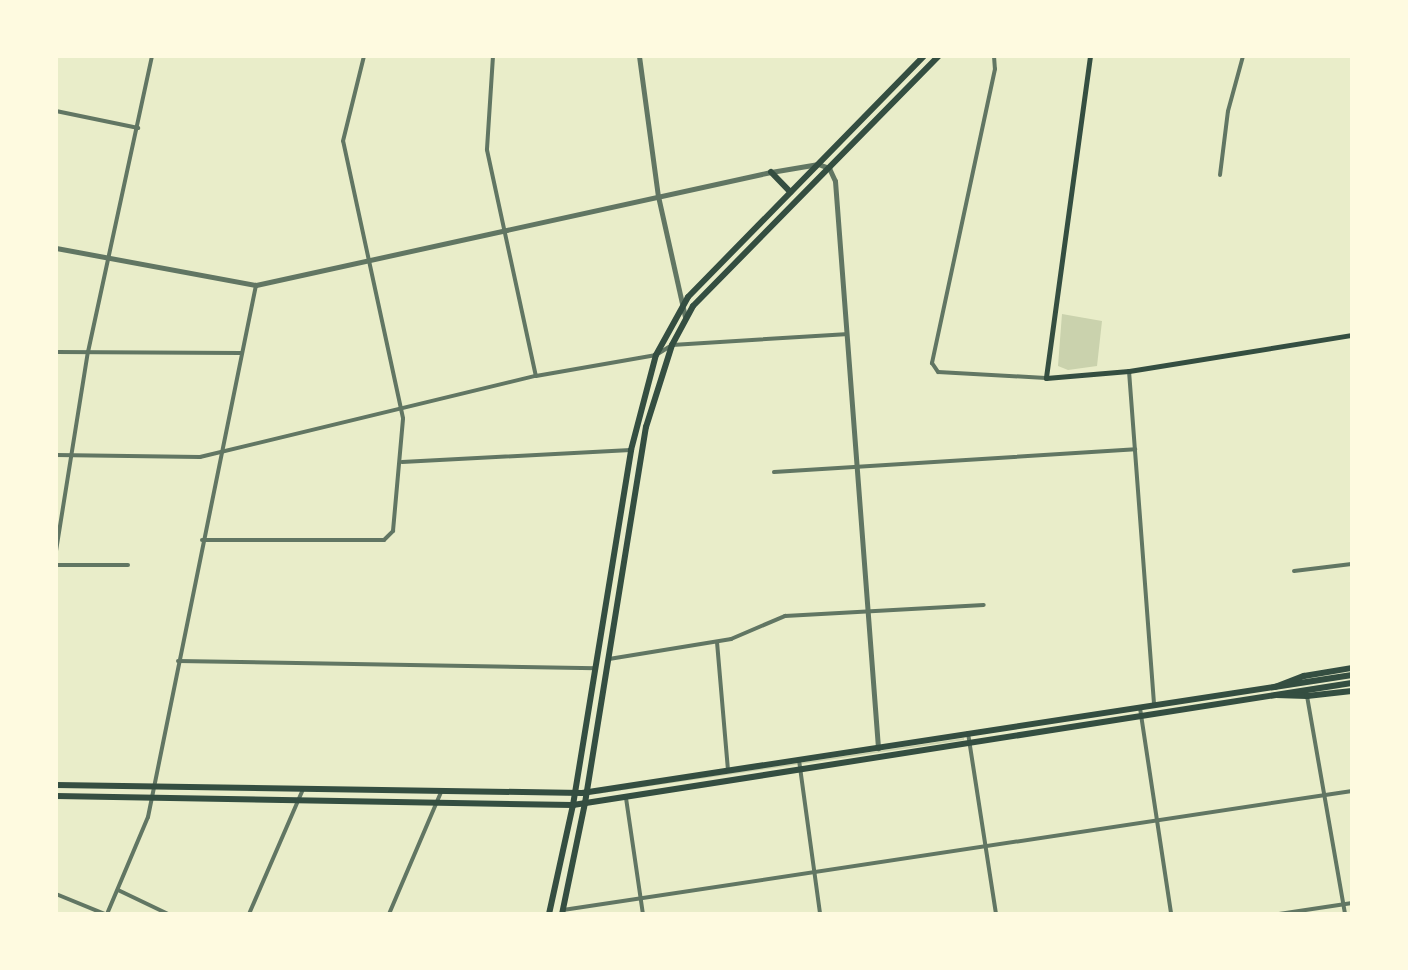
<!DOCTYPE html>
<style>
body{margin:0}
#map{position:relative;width:1408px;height:970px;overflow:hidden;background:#e9edc9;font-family:"Exo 2",sans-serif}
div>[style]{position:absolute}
.green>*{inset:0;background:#cad2ad}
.minor>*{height:4px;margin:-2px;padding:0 2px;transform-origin:2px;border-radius:2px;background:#617663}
.tertiary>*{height:5px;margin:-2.5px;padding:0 2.5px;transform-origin:2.5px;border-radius:2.5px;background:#617663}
.secondary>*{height:5px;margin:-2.5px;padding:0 2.5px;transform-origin:2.5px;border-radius:2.5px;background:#344e41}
.primary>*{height:6px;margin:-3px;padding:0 3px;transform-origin:3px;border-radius:3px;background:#344e41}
.trunk>*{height:6px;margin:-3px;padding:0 3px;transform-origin:3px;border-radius:3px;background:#344e41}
span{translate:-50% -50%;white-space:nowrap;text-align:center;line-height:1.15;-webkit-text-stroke:6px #fefae0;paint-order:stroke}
.frame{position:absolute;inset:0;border:58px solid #fefae0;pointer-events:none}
</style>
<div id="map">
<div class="green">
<div style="clip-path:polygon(1062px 314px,1102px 321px,1097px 366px,1068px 370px,1058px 366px)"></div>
<div style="clip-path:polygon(964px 738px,964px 740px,597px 794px,598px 793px)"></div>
</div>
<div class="minor">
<div style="left:493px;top:56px;width:94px;rotate:93.7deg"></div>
<div style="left:487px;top:150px;width:231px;rotate:77.8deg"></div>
<div style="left:994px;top:56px;width:13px;rotate:86deg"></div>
<div style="left:995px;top:69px;width:301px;rotate:102.1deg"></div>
<div style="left:932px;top:363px;width:11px;rotate:56deg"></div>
<div style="left:938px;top:372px;width:108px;rotate:3.2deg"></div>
<div style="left:56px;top:111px;width:84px;rotate:11.7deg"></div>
<div style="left:1220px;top:175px;width:64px;rotate:-82.9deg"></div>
<div style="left:1228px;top:111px;width:57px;rotate:-74.7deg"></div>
<div style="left:56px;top:352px;width:185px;rotate:0.3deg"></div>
<div style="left:1129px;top:371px;width:336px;rotate:85.7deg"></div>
<div style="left:56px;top:455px;width:144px;rotate:0.8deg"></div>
<div style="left:200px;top:457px;width:346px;rotate:-13.6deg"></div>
<div style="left:536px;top:376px;width:122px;rotate:-9.9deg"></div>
<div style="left:656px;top:355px;width:19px;rotate:-32deg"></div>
<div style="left:672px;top:345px;width:173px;rotate:-3.6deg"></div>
<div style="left:402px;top:462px;width:229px;rotate:-3deg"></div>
<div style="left:774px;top:472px;width:362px;rotate:-3.6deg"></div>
<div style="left:202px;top:540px;width:182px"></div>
<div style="left:384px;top:540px;width:13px;rotate:-45deg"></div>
<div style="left:393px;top:531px;width:113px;rotate:-84.9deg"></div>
<div style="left:403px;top:418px;width:283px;rotate:-102.2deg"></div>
<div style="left:343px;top:141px;width:88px;rotate:-76.1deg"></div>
<div style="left:56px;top:551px;width:202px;rotate:-80.9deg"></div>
<div style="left:88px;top:352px;width:303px;rotate:-77.8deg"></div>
<div style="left:56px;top:565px;width:72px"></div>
<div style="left:1294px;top:571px;width:58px;rotate:-6.9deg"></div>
<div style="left:717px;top:642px;width:129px;rotate:85.1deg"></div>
<div style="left:609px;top:659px;width:124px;rotate:-9.3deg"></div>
<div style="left:731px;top:639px;width:59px;rotate:-23.1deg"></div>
<div style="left:785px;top:616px;width:199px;rotate:-3.2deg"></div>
<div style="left:178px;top:661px;width:418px;rotate:1deg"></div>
<div style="left:1307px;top:696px;width:221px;rotate:80.1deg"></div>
<div style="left:1140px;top:708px;width:208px;rotate:81.4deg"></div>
<div style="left:968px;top:733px;width:183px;rotate:81.2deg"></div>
<div style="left:799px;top:760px;width:155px;rotate:82.2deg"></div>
<div style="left:626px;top:798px;width:117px;rotate:81.7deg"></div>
<div style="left:118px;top:890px;width:55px;rotate:25.6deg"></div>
<div style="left:56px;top:894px;width:53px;rotate:22.2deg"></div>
<div style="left:563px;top:910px;width:798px;rotate:-8.58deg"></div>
<div style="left:107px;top:914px;width:105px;rotate:-67.1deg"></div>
<div style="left:148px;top:817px;width:543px;rotate:-78.52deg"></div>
<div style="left:249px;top:914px;width:136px;rotate:-66.6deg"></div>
<div style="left:389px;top:914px;width:133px;rotate:-66.9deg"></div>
<div style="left:1279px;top:914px;width:74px;rotate:-8.6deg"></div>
</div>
<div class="tertiary">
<div style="left:639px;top:56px;width:141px;rotate:82.3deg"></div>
<div style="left:658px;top:196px;width:124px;rotate:77.4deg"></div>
<div style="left:56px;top:248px;width:203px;rotate:10.5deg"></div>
<div style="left:256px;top:285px;width:527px;rotate:-12.38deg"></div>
<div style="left:771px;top:172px;width:48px;rotate:-9.7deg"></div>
<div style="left:818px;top:164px;width:12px;rotate:20deg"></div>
<div style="left:829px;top:168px;width:14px;rotate:65deg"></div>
<div style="left:835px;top:181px;width:569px;rotate:85.66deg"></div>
</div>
<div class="secondary">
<div style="left:1090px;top:56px;width:325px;rotate:97.8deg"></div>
<div style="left:1046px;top:378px;width:83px;rotate:-4.8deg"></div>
<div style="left:1129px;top:371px;width:226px;rotate:-9.2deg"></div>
</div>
<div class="primary">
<div style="left:56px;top:785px;width:526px;rotate:0.87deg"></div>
<div style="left:582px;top:793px;width:779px;rotate:-8.71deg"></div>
<div style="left:56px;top:796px;width:517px;rotate:1deg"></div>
<div style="left:573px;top:805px;width:788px;rotate:-8.9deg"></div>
</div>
<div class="trunk">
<div style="left:771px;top:172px;width:28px;rotate:46deg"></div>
<div style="left:1275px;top:687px;width:31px;rotate:-21deg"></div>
<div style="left:1304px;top:676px;width:49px;rotate:-9.5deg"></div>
<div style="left:1276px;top:695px;width:31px;rotate:2deg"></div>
<div style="left:1307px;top:696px;width:45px;rotate:-6.3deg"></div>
<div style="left:549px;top:914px;width:112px;rotate:-77.6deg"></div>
<div style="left:573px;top:805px;width:360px;rotate:-80.7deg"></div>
<div style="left:631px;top:450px;width:98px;rotate:-75.3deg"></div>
<div style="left:656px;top:355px;width:66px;rotate:-61.1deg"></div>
<div style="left:688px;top:297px;width:337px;rotate:-45.6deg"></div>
<div style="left:562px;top:914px;width:113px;rotate:-78.3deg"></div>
<div style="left:585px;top:803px;width:381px;rotate:-80.8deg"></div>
<div style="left:646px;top:427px;width:86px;rotate:-72.4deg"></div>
<div style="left:672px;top:345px;width:44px;rotate:-61.7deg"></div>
<div style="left:693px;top:306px;width:351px;rotate:-45.5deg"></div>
</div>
<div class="frame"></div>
</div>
